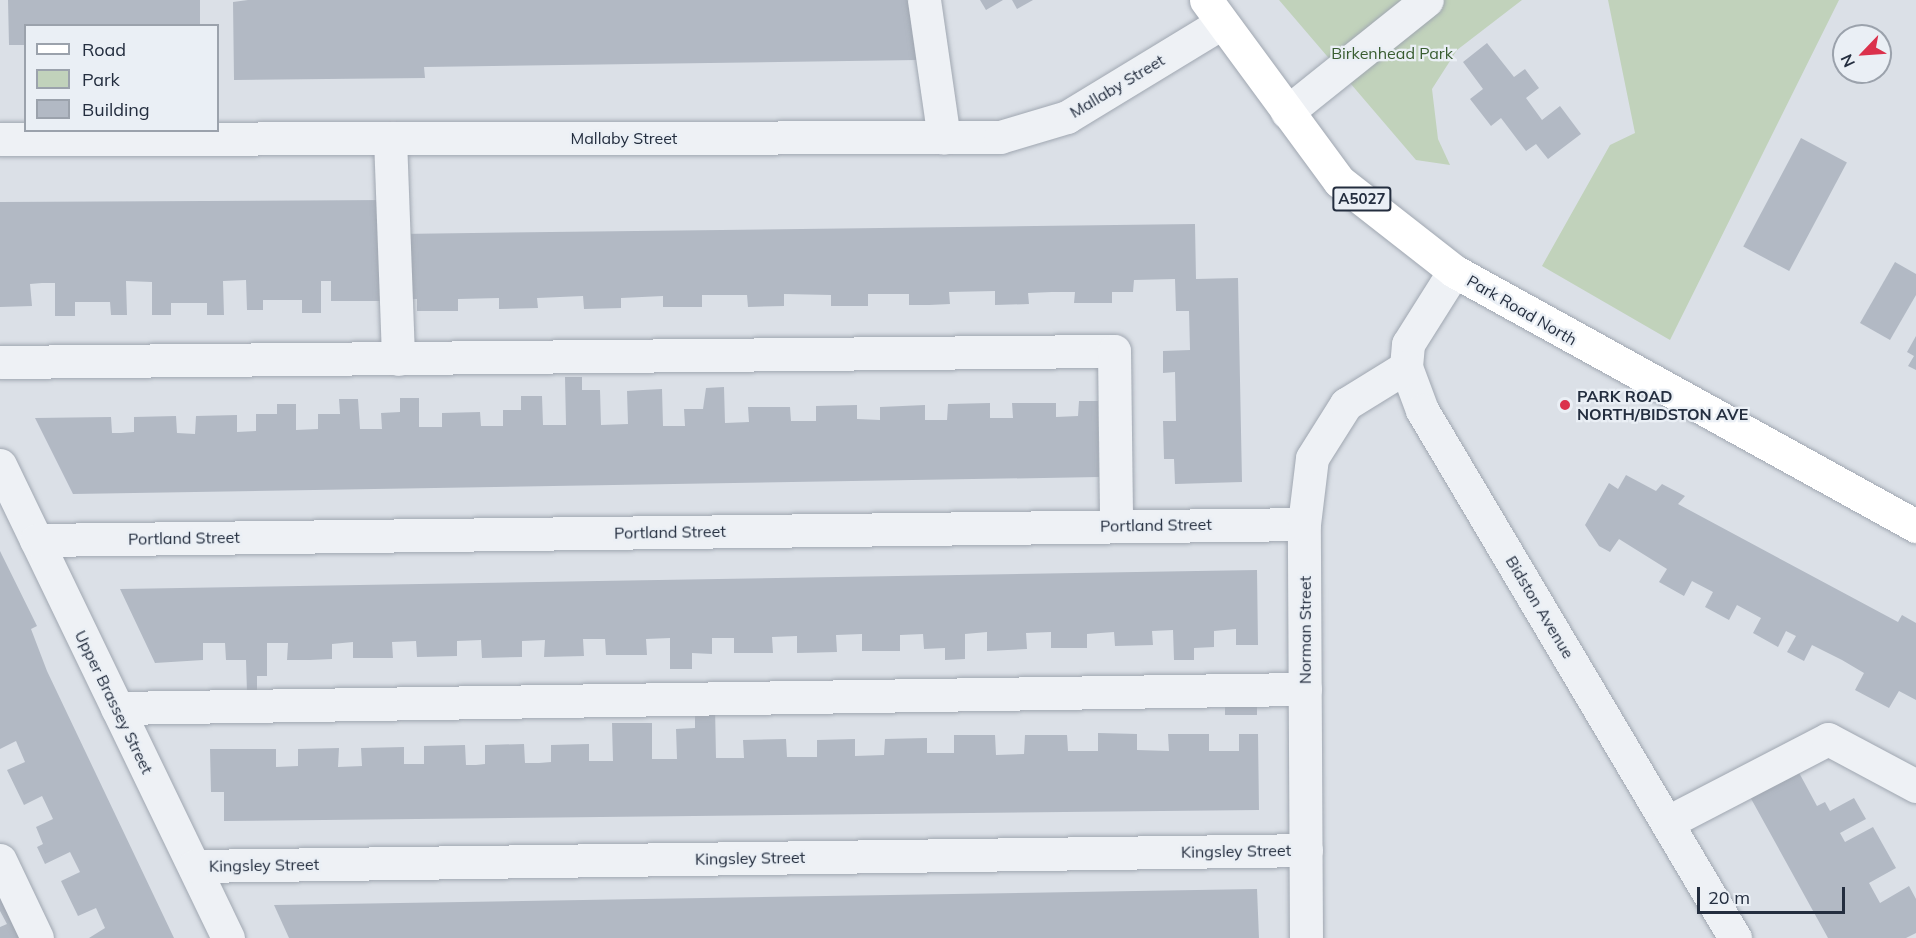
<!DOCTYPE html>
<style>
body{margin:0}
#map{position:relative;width:1916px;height:938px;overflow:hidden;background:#dbe0e7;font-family:Mulish,sans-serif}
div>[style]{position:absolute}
.green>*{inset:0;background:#c1d2bb}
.building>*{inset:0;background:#b2b9c4;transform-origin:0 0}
.roads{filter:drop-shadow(0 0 2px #a0a7b1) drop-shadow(0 0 2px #a0a7b1)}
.minor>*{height:33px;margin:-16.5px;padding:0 16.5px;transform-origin:16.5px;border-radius:16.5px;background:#eef1f5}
.major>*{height:33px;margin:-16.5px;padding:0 16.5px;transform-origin:16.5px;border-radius:16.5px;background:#fff}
.dots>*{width:16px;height:16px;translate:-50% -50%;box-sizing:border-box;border:3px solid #eaeff5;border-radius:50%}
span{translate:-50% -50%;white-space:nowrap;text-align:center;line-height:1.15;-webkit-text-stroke:4.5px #eaeff5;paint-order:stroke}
.shield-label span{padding:2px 4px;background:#eaeff5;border:2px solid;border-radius:4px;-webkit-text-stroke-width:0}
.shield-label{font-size:15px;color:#242e3f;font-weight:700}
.park-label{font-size:16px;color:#385c30}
.street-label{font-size:16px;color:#242e3f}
.poi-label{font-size:16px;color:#242e3f;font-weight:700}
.left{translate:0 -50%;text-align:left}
.legend{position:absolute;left:24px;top:24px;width:195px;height:108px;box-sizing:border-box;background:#eaeff5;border:2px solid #9ba2ac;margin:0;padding:8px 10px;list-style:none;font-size:18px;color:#242e3f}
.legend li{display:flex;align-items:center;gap:12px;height:30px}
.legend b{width:30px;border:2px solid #9ba2ac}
.north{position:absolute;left:1832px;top:24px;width:60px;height:60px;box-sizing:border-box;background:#eaeff5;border:2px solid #9ba2ac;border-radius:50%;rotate:245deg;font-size:16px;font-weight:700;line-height:24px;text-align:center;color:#242e3f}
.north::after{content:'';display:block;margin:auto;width:21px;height:27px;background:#db314c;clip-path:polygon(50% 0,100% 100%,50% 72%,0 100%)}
.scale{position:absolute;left:1697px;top:887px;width:148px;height:27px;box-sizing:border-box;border:3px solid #242e3f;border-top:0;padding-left:8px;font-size:18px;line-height:21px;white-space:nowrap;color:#242e3f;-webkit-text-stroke:4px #eaeff5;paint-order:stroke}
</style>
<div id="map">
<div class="green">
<div style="clip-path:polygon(1279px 0,1522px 0,1457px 50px,1432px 89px,1438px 139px,1450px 165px,1416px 160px)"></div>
<div style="clip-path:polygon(1608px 0,1839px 0,1670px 340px,1542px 266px,1610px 145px,1635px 133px)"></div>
</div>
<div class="building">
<div style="clip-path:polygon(8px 0,200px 0,200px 26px,26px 26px,26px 45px,9px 45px)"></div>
<div style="clip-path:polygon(248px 0,915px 0,917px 60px,424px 67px,425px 78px,234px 80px,233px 2px)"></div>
<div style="clip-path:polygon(980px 0,1003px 0,986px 10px)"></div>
<div style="clip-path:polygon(1012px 0,1033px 0,1017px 9px)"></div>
<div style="clip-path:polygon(1487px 43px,1514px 77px,1525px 69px,1539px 88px,1526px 98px,1542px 120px,1560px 106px,1581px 134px,1548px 159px,1536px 144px,1526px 151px,1501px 118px,1491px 126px,1470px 99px,1483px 89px,1463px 62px)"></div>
<div style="left:1801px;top:138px;width:52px;height:123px;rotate:28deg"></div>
<div style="clip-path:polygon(388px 200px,388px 301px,331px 301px,331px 281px,321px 281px,321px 313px,302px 313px,302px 300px,263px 300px,263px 310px,247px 310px,246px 280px,223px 281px,224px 315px,207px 315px,207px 303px,171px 303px,171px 315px,152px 315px,152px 282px,126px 281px,127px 315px,111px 315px,110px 302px,75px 302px,75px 316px,55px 316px,55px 283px,42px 283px,30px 284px,32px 306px,0 307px,0 202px)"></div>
<div style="clip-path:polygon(1195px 224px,1196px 279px,1238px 278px,1242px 482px,1175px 484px,1174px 459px,1164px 459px,1163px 421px,1176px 421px,1175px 372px,1163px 373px,1163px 351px,1190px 350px,1189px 311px,1176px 311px,1175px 279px,1134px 280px,1133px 292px,1112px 292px,1112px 303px,1074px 303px,1075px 292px,1052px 292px,1028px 293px,1029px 304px,995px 305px,995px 291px,949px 292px,950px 304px,929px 305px,909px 305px,909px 294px,868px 294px,868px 306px,831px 306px,831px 295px,784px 294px,784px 306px,748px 307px,747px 295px,702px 295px,702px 307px,663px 307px,663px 296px,621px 298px,621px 308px,584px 309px,583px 296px,537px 298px,538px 308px,499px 309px,499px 298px,458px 299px,458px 311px,417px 311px,417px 299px,399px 299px,398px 234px)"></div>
<div style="clip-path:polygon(1895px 262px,1916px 274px,1916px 295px,1890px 340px,1860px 323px)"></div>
<div style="clip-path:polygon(1916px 336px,1916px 370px,1908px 366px,1914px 356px,1907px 352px)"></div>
<div style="clip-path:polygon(565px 377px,582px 377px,582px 390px,600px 390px,601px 425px,628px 424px,627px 391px,643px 390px,662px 389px,663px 426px,685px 426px,684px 409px,703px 409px,706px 388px,724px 387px,725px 423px,749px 422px,748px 407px,790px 407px,791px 421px,816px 421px,816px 406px,857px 405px,857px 419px,880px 420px,880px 407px,925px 405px,925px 420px,947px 420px,948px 404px,990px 403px,990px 418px,1013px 418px,1012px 403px,1056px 403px,1056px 417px,1078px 416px,1079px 401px,1098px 401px,1099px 477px,73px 494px,35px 418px,111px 417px,112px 433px,121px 433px,134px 432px,134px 417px,176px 416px,177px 433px,195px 434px,196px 416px,237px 415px,237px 432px,256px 431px,256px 414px,277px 414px,277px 404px,296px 404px,296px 430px,318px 429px,318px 414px,340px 414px,339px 399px,358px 399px,360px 429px,382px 429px,381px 413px,400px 412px,400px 398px,419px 398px,419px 427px,442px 427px,442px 413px,480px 412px,481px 426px,503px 426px,503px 410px,521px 410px,521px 396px,542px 396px,543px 425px,566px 425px)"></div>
<div style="clip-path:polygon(1626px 475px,1656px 491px,1662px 484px,1685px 496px,1678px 504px,1898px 622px,1902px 615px,1916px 623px,1916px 700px,1899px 691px,1889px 708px,1855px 690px,1864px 673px,1842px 660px,1812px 645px,1804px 661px,1787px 652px,1796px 636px,1786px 631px,1778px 647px,1753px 633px,1761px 618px,1737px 605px,1729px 620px,1705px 607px,1713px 592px,1692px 581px,1684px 596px,1659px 582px,1667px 569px,1619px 539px,1610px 552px,1599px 546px,1585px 525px,1609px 483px,1618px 489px)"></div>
<div style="clip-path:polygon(0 551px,37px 626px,31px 629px,47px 671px,174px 938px,89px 938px,105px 928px,96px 908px,78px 916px,61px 881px,80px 872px,70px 852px,45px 864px,37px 847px,43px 844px,36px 827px,53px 819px,42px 796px,24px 805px,7px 770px,25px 762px,16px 741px,0 749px)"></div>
<div style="clip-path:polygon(1257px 570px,1258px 645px,1236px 645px,1236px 629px,1214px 631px,1214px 647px,1194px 648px,1194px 660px,1174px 660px,1173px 630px,1152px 631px,1153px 645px,1115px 646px,1114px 632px,1087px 634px,1087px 648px,1051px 648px,1051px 632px,1026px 633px,1027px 649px,987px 651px,987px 632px,965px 634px,965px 659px,945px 660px,945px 648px,924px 649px,923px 634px,900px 635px,900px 651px,862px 651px,862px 634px,836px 635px,837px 652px,797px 653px,797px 636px,772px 637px,773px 653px,734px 653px,734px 638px,712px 638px,712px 654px,692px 653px,692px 669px,670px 669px,670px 638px,646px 639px,647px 655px,606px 655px,605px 639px,583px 639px,584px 656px,544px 657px,545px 640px,522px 641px,522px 657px,482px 658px,481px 640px,457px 641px,457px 656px,417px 657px,416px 641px,392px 642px,393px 658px,353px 658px,353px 642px,332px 644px,332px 659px,310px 660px,287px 660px,288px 643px,267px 643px,267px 676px,257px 676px,257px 694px,247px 693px,246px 660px,226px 660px,225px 643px,203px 643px,203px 660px,155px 663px,120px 589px)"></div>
<div style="left:1225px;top:700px;width:32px;height:15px"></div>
<div style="clip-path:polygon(695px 707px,715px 707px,716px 758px,744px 758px,743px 740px,786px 739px,787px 757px,817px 757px,817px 740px,855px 739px,855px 756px,884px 755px,885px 739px,927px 738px,927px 753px,954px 753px,954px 735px,995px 735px,996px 755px,1024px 754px,1025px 735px,1067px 735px,1068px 751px,1098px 751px,1098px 733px,1137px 734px,1137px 750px,1169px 751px,1168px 734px,1209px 734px,1209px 751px,1239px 751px,1239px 734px,1258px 734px,1259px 810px,224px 821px,224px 792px,211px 792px,210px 749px,276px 749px,276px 767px,298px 766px,298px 749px,339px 748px,338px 767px,362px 766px,361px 748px,404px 747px,404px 764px,424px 764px,424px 746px,465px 745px,466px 765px,476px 765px,485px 764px,485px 745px,524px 744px,525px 763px,539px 763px,551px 762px,551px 745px,589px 744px,589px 761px,613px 761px,612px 723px,652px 723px,652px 759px,677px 759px,676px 729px,695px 728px)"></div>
<div style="clip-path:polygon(1797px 769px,1817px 806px,1825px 802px,1830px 811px,1854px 798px,1866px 819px,1840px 833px,1845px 842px,1873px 827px,1896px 868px,1869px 883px,1880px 903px,1909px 886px,1916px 899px,1916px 933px,1906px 938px,1828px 938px,1749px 795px)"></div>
<div style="clip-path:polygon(0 879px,29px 938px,0 938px,0 927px,7px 924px,0 911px)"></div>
<div style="clip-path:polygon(1257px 889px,1259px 938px,289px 938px,274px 905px)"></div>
</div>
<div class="roads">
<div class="minor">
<div style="left:924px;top:0;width:139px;rotate:81.8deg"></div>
<div style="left:1287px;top:112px;width:179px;rotate:-38.7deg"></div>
<div style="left:390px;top:138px;width:221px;rotate:87.9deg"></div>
<div style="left:0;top:139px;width:1000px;rotate:-0.11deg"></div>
<div style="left:1000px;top:137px;width:70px;rotate:-16.6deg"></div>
<div style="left:1067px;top:117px;width:179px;rotate:-31.3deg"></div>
<div style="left:1454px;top:271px;width:86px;rotate:122.2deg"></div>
<div style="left:1408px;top:344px;width:23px;rotate:95deg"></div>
<div style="left:1406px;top:367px;width:46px;rotate:69.6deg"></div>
<div style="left:1422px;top:410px;width:614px;rotate:59.34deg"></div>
<div style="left:0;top:362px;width:1114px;rotate:-0.57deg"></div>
<div style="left:1114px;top:351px;width:175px;rotate:89.3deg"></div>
<div style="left:0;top:465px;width:525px;rotate:64.26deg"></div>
<div style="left:36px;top:540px;width:1268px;rotate:-0.72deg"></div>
<div style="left:117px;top:708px;width:1188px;rotate:-0.92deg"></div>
<div style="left:1668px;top:822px;width:180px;rotate:-27.4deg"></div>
<div style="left:1828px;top:739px;width:100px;rotate:28.1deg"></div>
<div style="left:0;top:860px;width:86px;rotate:64.6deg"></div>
<div style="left:194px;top:866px;width:1112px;rotate:-0.82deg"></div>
<div style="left:1306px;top:938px;width:414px;rotate:-90.3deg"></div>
<div style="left:1304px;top:524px;width:66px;rotate:-83.1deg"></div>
<div style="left:1312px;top:458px;width:64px;rotate:-57.8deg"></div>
<div style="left:1346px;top:404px;width:70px;rotate:-31.7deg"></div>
</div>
<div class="major">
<div style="left:1206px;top:0;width:225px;rotate:53.7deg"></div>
<div style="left:1339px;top:181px;width:146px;rotate:38deg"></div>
<div style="left:1454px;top:271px;width:528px;rotate:28.9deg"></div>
</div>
</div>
<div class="dots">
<div style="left:1565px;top:405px;background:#db314c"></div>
</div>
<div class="shield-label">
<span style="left:1362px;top:199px">A5027</span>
</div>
<div class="park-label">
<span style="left:1392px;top:53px">Birkenhead Park</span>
</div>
<div class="street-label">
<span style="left:1117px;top:86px;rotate:-31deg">Mallaby Street</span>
<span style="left:624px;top:138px">Mallaby Street</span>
<span style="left:1522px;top:310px;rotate:30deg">Park Road North</span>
<span style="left:1156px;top:525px;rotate:-1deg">Portland Street</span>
<span style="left:670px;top:532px;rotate:-1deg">Portland Street</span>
<span style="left:184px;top:538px;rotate:-1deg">Portland Street</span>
<span style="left:1540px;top:607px;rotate:59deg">Bidston Avenue</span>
<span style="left:1305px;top:630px;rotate:-90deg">Norman Street</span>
<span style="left:114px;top:702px;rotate:64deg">Upper Brassey Street</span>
<span style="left:1236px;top:851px;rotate:-1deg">Kingsley Street</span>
<span style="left:750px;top:858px;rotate:-1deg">Kingsley Street</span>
<span style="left:264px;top:865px;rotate:-1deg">Kingsley Street</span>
</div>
<div class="poi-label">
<span class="left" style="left:1577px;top:405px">PARK ROAD<br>NORTH/BIDSTON AVE</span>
</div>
<ul class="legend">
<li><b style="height:8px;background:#fff"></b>Road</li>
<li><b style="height:16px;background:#c1d2bb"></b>Park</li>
<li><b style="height:16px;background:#b2b9c4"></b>Building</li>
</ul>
<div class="north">N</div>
<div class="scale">20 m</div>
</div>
